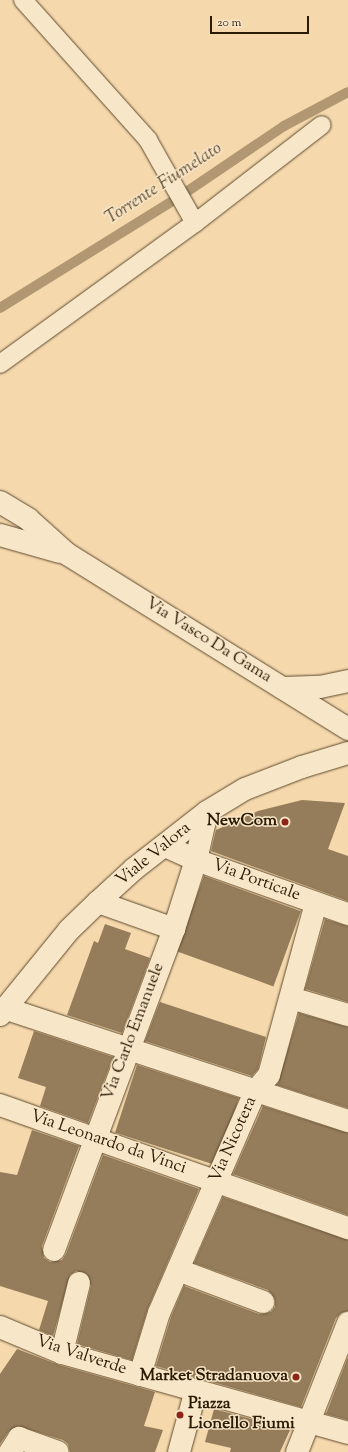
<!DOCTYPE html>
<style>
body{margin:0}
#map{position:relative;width:348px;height:1452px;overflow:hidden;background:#f5d8ac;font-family:"Sorts Mill Goudy",serif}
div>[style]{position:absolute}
.stream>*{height:10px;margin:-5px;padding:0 5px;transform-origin:5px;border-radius:5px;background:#b19873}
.building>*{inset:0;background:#957d5b;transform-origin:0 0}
.roads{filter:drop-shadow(0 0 1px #5e4a2d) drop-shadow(0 0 1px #5e4a2d)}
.service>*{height:18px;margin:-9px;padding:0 9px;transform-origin:9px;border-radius:9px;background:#f8e6c9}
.minor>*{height:22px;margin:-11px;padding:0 11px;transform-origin:11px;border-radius:11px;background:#f8e6c9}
.tertiary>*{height:22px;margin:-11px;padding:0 11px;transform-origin:11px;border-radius:11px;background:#f8e6c9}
.secondary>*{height:22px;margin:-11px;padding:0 11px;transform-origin:11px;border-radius:11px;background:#f8e6c9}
.dots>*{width:11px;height:11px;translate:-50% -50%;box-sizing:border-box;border:2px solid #f8e6c9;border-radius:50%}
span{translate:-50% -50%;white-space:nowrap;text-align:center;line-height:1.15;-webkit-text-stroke:3px #f8e6c9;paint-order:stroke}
.street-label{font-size:17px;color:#2c1b03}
.poi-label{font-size:17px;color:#2c1b03;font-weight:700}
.right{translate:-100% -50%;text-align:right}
.left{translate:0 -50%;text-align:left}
.water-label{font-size:18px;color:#614d30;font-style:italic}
.scale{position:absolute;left:210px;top:16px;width:99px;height:18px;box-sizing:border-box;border:2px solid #2c1b03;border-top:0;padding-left:5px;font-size:12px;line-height:14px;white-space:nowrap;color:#2c1b03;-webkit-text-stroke:3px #f8e6c9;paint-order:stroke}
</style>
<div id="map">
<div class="stream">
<div style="left:0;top:308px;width:211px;rotate:-31.8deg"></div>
<div style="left:179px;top:197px;width:127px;rotate:-34.1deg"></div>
<div style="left:284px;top:126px;width:72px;rotate:-28deg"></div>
</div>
<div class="building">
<div style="clip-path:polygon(302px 800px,345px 803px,328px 849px,348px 856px,348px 901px,211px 851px,216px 830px,258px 811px)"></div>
<div style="left:204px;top:876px;width:103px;height:80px;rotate:20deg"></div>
<div style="clip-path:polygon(325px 919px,348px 926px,348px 1002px,305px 989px)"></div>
<div style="clip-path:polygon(105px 924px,131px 933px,125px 949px,150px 958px,122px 1033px,67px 1015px,94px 941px,98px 943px)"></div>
<div style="clip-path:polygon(160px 1002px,266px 1037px,258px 1069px,252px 1076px,145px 1041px)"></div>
<div style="clip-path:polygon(299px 1013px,348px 1027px,348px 1108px,277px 1085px)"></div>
<div style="clip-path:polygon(34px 1031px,113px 1057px,88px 1123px,40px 1106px,46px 1087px,18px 1078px)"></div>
<div style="left:137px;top:1065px;width:107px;height:71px;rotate:18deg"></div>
<div style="clip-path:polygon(263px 1106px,348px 1133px,348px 1215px,233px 1174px)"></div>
<div style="clip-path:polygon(32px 1130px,79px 1146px,42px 1246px,44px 1258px,50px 1262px,62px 1260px,66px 1254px,103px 1155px,199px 1189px,148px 1308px,132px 1360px,77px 1344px,91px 1286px,87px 1274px,76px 1271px,70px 1275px,53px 1336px,39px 1330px,48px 1301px,0 1286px,0 1172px,17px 1175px)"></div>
<div style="clip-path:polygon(223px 1197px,348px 1240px,348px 1311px,341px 1313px,336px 1318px,301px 1407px,156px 1366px,171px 1317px,184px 1286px,259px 1314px,271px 1312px,275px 1307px,275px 1300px,268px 1290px,194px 1263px)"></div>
<div style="clip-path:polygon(17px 1349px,59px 1365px,155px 1392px,144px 1426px,163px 1430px,155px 1452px,70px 1452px,68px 1444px,63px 1440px,18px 1426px,9px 1431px,0 1444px,0 1374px)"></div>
<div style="clip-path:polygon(348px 1357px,348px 1420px,326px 1414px)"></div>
<div style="clip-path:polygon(214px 1409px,290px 1430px,280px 1452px,230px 1452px,231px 1448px,205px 1442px)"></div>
</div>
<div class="roads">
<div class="service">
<div style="left:23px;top:0;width:188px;rotate:48.2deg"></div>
<div style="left:148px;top:140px;width:95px;rotate:60.5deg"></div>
<div style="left:0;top:364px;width:241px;rotate:-35.9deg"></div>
<div style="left:195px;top:223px;width:160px;rotate:-37.7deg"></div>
</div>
<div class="minor">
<div style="left:283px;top:688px;width:37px;rotate:-2deg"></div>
<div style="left:320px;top:687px;width:29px;rotate:-12deg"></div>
<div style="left:165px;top:846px;width:34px;rotate:24deg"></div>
<div style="left:196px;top:860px;width:161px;rotate:19.6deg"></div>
<div style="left:98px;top:902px;width:81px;rotate:19.6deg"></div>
<div style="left:291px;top:998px;width:59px;rotate:16.6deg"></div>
<div style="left:4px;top:1008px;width:362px;rotate:18.2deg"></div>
<div style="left:0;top:1015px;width:109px;rotate:-50.9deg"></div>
<div style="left:69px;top:930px;width:40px;rotate:-44deg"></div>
<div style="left:98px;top:902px;width:49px;rotate:-42.5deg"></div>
<div style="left:134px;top:869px;width:93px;rotate:-38deg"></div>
<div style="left:207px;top:812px;width:44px;rotate:-31.2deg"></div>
<div style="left:245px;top:789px;width:61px;rotate:-21.1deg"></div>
<div style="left:302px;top:767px;width:48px;rotate:-16.9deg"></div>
<div style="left:0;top:1105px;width:369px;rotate:19.5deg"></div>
<div style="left:54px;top:1250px;width:343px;rotate:-69.5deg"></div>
<div style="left:174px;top:929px;width:72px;rotate:-72.3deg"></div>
<div style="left:196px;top:860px;width:49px;rotate:-77.1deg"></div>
<div style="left:178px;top:1270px;width:91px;rotate:20.6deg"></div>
<div style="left:0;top:1327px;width:67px;rotate:22.8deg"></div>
<div style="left:62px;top:1353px;width:297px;rotate:15.6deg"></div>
<div style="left:62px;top:1353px;width:72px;rotate:-76.3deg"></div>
<div style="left:140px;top:1375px;width:65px;rotate:-73deg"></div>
<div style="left:159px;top:1313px;width:241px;rotate:-66.5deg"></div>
<div style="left:255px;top:1092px;width:22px;rotate:-51deg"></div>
<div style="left:269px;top:1075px;width:178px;rotate:-74.7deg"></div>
<div style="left:10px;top:1452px;width:17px;rotate:-57deg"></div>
<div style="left:19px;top:1438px;width:41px;rotate:19.7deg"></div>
<div style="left:179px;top:1452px;width:64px;rotate:-74.7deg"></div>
</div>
<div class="tertiary">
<div style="left:297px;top:1452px;width:139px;rotate:-68.4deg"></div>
</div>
<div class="secondary">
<div style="left:0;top:502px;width:33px;rotate:31deg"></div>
<div style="left:28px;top:519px;width:52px;rotate:41.9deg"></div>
<div style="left:67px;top:554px;width:331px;rotate:31.9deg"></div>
<div style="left:0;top:535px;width:62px;rotate:15.8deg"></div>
</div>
</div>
<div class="dots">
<div style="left:285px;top:822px;background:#8f2418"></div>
<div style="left:296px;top:1377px;background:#8f2418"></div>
<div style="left:180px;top:1415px;background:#8f2418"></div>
</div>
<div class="street-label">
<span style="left:208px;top:641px;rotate:32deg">Via Vasco Da Gama</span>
<span style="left:154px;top:855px;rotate:-39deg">Viale Valora</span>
<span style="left:256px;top:881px;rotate:20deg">Via Porticale</span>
<span style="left:134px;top:1032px;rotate:-69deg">Via Carlo Emanuele</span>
<span style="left:234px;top:1140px;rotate:-66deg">Via Nicotera</span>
<span style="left:108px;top:1143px;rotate:19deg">Via Leonardo da Vinci</span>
<span style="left:81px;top:1356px;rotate:18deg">Via Valverde</span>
</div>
<div class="poi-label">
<span class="right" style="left:277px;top:822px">NewCom</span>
<span class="right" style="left:288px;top:1377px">Market Stradanuova</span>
<span class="left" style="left:188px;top:1415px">Piazza<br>Lionello Fiumi</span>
</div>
<div class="water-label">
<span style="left:164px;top:184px;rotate:-33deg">Torrente Fiumelato</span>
</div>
<div class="scale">20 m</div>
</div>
